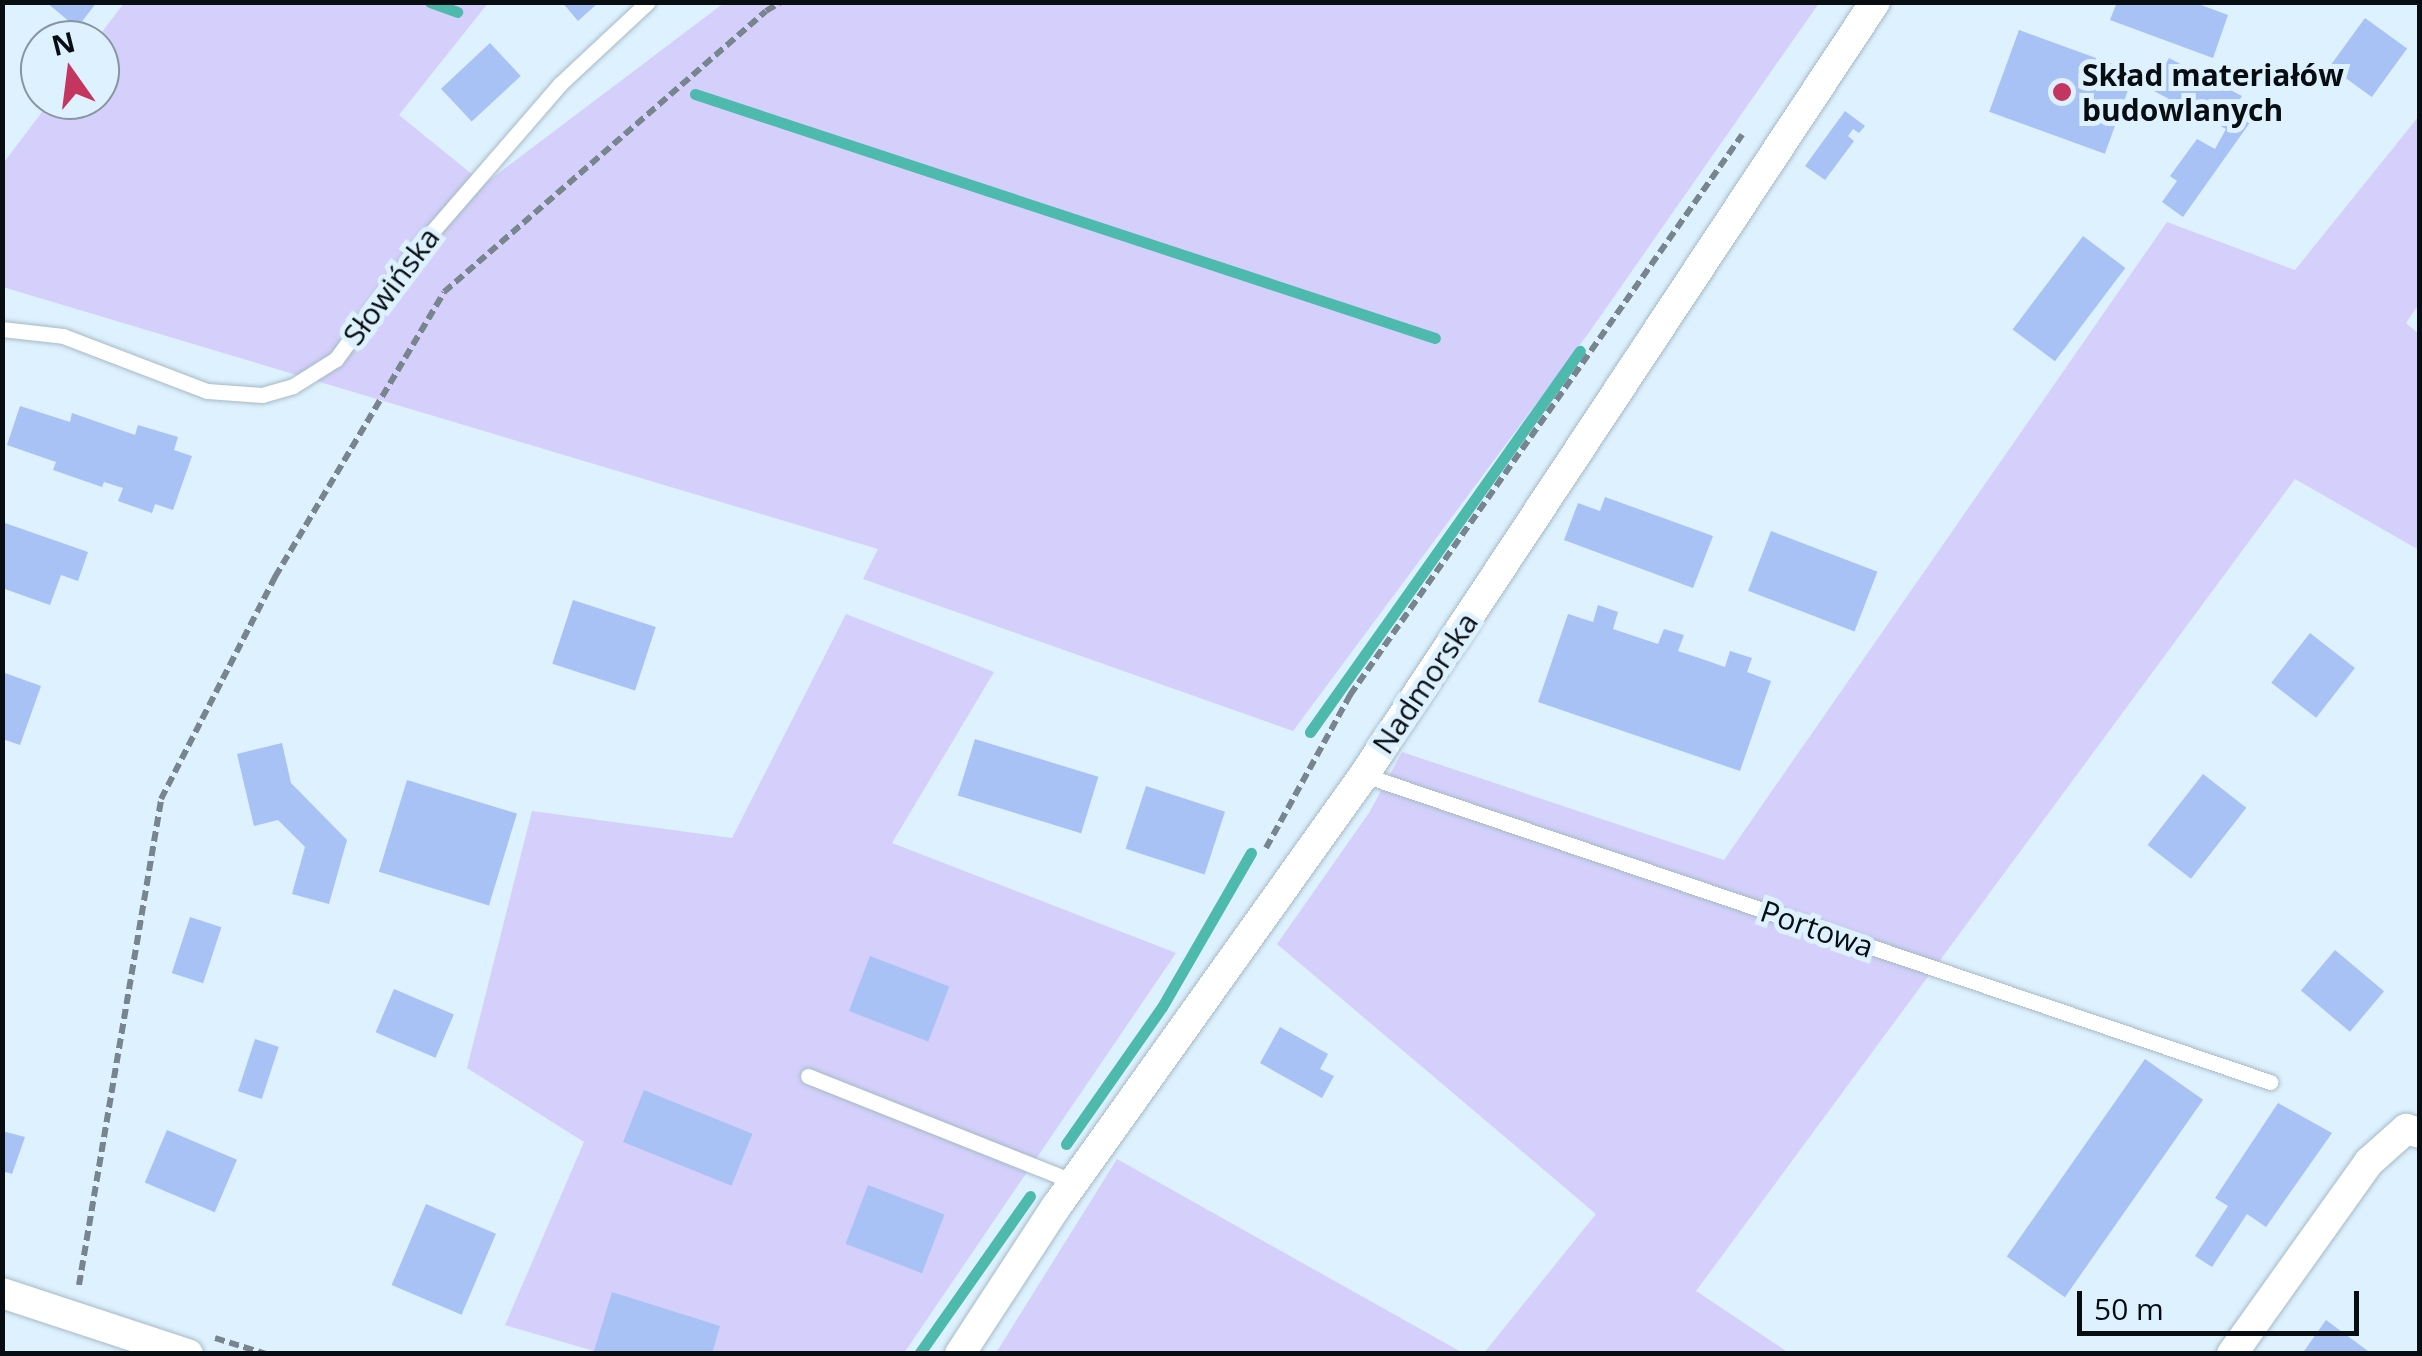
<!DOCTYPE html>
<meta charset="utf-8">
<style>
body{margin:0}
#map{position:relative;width:2422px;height:1356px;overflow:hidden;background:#ddf1fe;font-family:"Open Sans",sans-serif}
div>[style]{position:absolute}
.green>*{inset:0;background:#d4d0fb}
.stream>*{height:11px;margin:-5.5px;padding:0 5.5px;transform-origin:5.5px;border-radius:5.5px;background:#4eb9ad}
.building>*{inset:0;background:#a8c2f6;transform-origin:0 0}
.path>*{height:6px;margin-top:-3px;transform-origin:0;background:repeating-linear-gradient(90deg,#78858e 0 10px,transparent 0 15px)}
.roads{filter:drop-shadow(0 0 2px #a6b9c6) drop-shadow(0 0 2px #a6b9c6)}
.service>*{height:15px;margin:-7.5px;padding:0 7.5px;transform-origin:7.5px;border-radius:7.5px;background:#fff}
.minor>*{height:30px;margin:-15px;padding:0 15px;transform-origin:15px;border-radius:15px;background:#fff}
.dots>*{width:28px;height:28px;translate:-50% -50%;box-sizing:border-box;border:5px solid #ddf1fe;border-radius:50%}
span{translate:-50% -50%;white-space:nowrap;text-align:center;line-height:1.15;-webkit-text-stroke:10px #ddf1fe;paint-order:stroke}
.poi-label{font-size:30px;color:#070d11;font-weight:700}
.left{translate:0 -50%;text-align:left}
.street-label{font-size:30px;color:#070d11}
.frame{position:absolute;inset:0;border:5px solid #070d11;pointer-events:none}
.north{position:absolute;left:20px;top:20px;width:100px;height:100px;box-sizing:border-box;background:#ddf1fe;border:2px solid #87969f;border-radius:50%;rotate:346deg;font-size:28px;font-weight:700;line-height:40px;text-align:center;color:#070d11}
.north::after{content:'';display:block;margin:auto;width:35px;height:45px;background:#c43660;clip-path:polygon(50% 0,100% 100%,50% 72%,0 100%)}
.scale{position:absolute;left:2077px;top:1291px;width:282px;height:45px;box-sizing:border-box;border:5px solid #070d11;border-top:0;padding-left:12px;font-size:30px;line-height:35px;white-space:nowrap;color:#070d11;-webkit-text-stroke:8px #ddf1fe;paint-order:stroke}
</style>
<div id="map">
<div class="green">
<div style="clip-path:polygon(124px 3px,488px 3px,399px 115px,484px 184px,724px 3px,1819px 3px,1590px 331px,1293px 731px,863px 579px,878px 549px,3px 287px,2px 165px,51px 100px,100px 100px,100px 40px,96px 40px)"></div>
<div style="clip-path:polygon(2419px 116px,2419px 304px,2406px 323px,2419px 334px,2419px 550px,2295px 479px,1696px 1291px,1789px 1353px,1484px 1353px,1596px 1214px,1277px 944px,1369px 813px,1402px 752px,1724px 860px,2167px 222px,2295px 270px)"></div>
<div style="clip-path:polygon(846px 614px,994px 672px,892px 843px,1176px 953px,904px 1353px,601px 1353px,505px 1325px,584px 1142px,467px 1068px,532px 811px,732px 838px)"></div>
<div style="clip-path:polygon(1117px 1159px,1463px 1353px,996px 1353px)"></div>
</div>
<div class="stream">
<div style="left:430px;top:2px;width:29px;rotate:20deg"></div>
<div style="left:695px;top:94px;width:779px;rotate:18.25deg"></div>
<div style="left:1310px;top:732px;width:467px;rotate:-54.7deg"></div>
<div style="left:1066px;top:1144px;width:167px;rotate:-55deg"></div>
<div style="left:1162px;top:1007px;width:178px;rotate:-60deg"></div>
<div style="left:919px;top:1354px;width:193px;rotate:-54.9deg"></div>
</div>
<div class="building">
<div style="clip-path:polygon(46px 2px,97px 2px,77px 28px)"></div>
<div style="clip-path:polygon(562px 2px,599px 2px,578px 21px)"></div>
<div style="clip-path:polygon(2117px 2px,2193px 2px,2228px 15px,2213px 58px,2110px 20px)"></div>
<div style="left:2365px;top:18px;width:52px;height:60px;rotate:36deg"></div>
<div style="left:2019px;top:30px;width:123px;height:87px;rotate:20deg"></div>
<div style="left:490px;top:43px;width:45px;height:67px;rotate:47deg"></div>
<div style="clip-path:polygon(2169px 58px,2242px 96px,2237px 104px,2256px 114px,2183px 217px,2162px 202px,2177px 181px,2170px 176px,2197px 139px,2215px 149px,2226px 129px,2152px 90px)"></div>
<div style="clip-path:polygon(1845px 111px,1865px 126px,1859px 133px,1853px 129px,1848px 136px,1854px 141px,1825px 180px,1805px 166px)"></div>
<div style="left:2083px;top:236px;width:53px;height:117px;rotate:37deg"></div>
<div style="clip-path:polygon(20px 406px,70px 422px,72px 413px,135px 435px,138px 425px,178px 437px,174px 450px,192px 456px,173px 510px,155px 504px,152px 513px,118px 501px,123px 488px,104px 482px,102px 487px,53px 470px,56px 462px,7px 445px)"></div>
<div style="clip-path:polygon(1605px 497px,1713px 536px,1693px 588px,1564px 540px,1578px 503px,1600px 511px)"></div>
<div style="clip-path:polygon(2px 522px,88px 552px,78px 581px,61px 575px,50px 605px,2px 588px)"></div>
<div style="left:1771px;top:531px;width:114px;height:64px;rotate:21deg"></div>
<div style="left:573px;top:600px;width:87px;height:67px;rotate:18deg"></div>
<div style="clip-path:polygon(1598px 605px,1618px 612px,1613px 629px,1658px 644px,1664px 629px,1684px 635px,1678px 651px,1702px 659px,1725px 667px,1730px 651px,1752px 658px,1747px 672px,1771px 681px,1740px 771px,1538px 702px,1568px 614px,1593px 622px)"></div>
<div style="left:2310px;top:633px;width:57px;height:63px;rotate:38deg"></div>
<div style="clip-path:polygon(2px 672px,41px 686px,20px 745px,2px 739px)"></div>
<div style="left:975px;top:739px;width:129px;height:59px;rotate:17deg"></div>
<div style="clip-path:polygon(282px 743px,291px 783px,347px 840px,329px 904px,292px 894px,305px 847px,278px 820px,254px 826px,237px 754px)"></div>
<div style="left:2203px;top:774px;width:55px;height:90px;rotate:38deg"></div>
<div style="left:407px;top:780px;width:115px;height:96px;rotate:17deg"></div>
<div style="left:1146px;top:786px;width:83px;height:66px;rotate:18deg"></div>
<div style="left:190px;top:917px;width:33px;height:59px;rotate:18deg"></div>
<div style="left:2335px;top:950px;width:64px;height:53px;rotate:40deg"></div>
<div style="left:870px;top:956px;width:85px;height:59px;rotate:21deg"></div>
<div style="left:394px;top:989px;width:65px;height:47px;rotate:23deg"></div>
<div style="clip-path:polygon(1280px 1027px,1328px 1054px,1320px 1069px,1334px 1076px,1322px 1098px,1260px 1063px)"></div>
<div style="left:255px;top:1039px;width:25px;height:55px;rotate:18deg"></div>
<div style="left:2145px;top:1059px;width:71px;height:241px;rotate:35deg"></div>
<div style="left:644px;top:1090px;width:117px;height:56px;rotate:22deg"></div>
<div style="clip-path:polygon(2278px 1103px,2332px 1133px,2266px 1227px,2247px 1214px,2212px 1267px,2195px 1256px,2228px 1206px,2215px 1198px)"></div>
<div style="left:167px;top:1130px;width:76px;height:57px;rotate:23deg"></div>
<div style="clip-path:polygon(2px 1131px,25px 1137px,12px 1174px,2px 1171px)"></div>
<div style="left:868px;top:1185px;width:82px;height:63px;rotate:21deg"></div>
<div style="left:426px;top:1204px;width:76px;height:88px;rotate:23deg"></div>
<div style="clip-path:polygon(612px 1292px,720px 1326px,712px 1354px,593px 1354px)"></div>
<div style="clip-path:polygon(2326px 1320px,2372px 1354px,2302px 1354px)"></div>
</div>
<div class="path">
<div style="left:1266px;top:848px;width:175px;rotate:-61.2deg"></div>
<div style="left:1350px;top:695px;width:684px;rotate:-55.01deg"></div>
<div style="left:79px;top:1285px;width:493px;rotate:-80.4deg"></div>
<div style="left:161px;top:799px;width:250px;rotate:-62.8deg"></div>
<div style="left:275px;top:577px;width:331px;rotate:-59.3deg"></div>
<div style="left:444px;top:292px;width:427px;rotate:-41.1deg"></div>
<div style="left:766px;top:11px;width:17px;rotate:-31deg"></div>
<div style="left:215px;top:1338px;width:53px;rotate:17.4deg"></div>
</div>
<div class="roads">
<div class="service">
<div style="left:2px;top:329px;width:61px;rotate:6.5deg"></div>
<div style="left:63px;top:336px;width:154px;rotate:20.9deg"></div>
<div style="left:207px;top:391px;width:55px;rotate:4.2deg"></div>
<div style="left:262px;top:395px;width:32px;rotate:-16deg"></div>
<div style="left:293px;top:386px;width:51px;rotate:-32.1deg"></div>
<div style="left:336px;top:359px;width:129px;rotate:-53.8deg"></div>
<div style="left:412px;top:255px;width:226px;rotate:-49.1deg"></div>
<div style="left:560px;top:84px;width:120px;rotate:-43deg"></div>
<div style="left:1364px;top:775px;width:957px;rotate:18.72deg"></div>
<div style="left:808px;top:1076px;width:286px;rotate:21.7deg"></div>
</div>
<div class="minor">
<div style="left:2px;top:1293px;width:196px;rotate:18.2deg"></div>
<div style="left:960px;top:1354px;width:176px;rotate:-56.9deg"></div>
<div style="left:1056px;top:1207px;width:531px;rotate:-54.51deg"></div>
<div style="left:1364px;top:775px;width:927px;rotate:-56.53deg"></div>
<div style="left:2232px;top:1354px;width:236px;rotate:-54.5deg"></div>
<div style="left:2369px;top:1162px;width:50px;rotate:-41.7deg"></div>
<div style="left:2406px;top:1129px;width:15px;rotate:16deg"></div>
</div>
</div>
<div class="dots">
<div style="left:2062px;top:92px;background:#c43660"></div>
</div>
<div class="poi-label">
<span class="left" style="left:2082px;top:92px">Skład materiałów<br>budowlanych</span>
</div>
<div class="street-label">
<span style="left:391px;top:286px;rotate:-53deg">Słowińska</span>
<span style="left:1425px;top:683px;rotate:-56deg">Nadmorska</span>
<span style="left:1817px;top:929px;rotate:19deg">Portowa</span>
</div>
<div class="frame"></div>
<div class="north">N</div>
<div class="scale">50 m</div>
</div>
